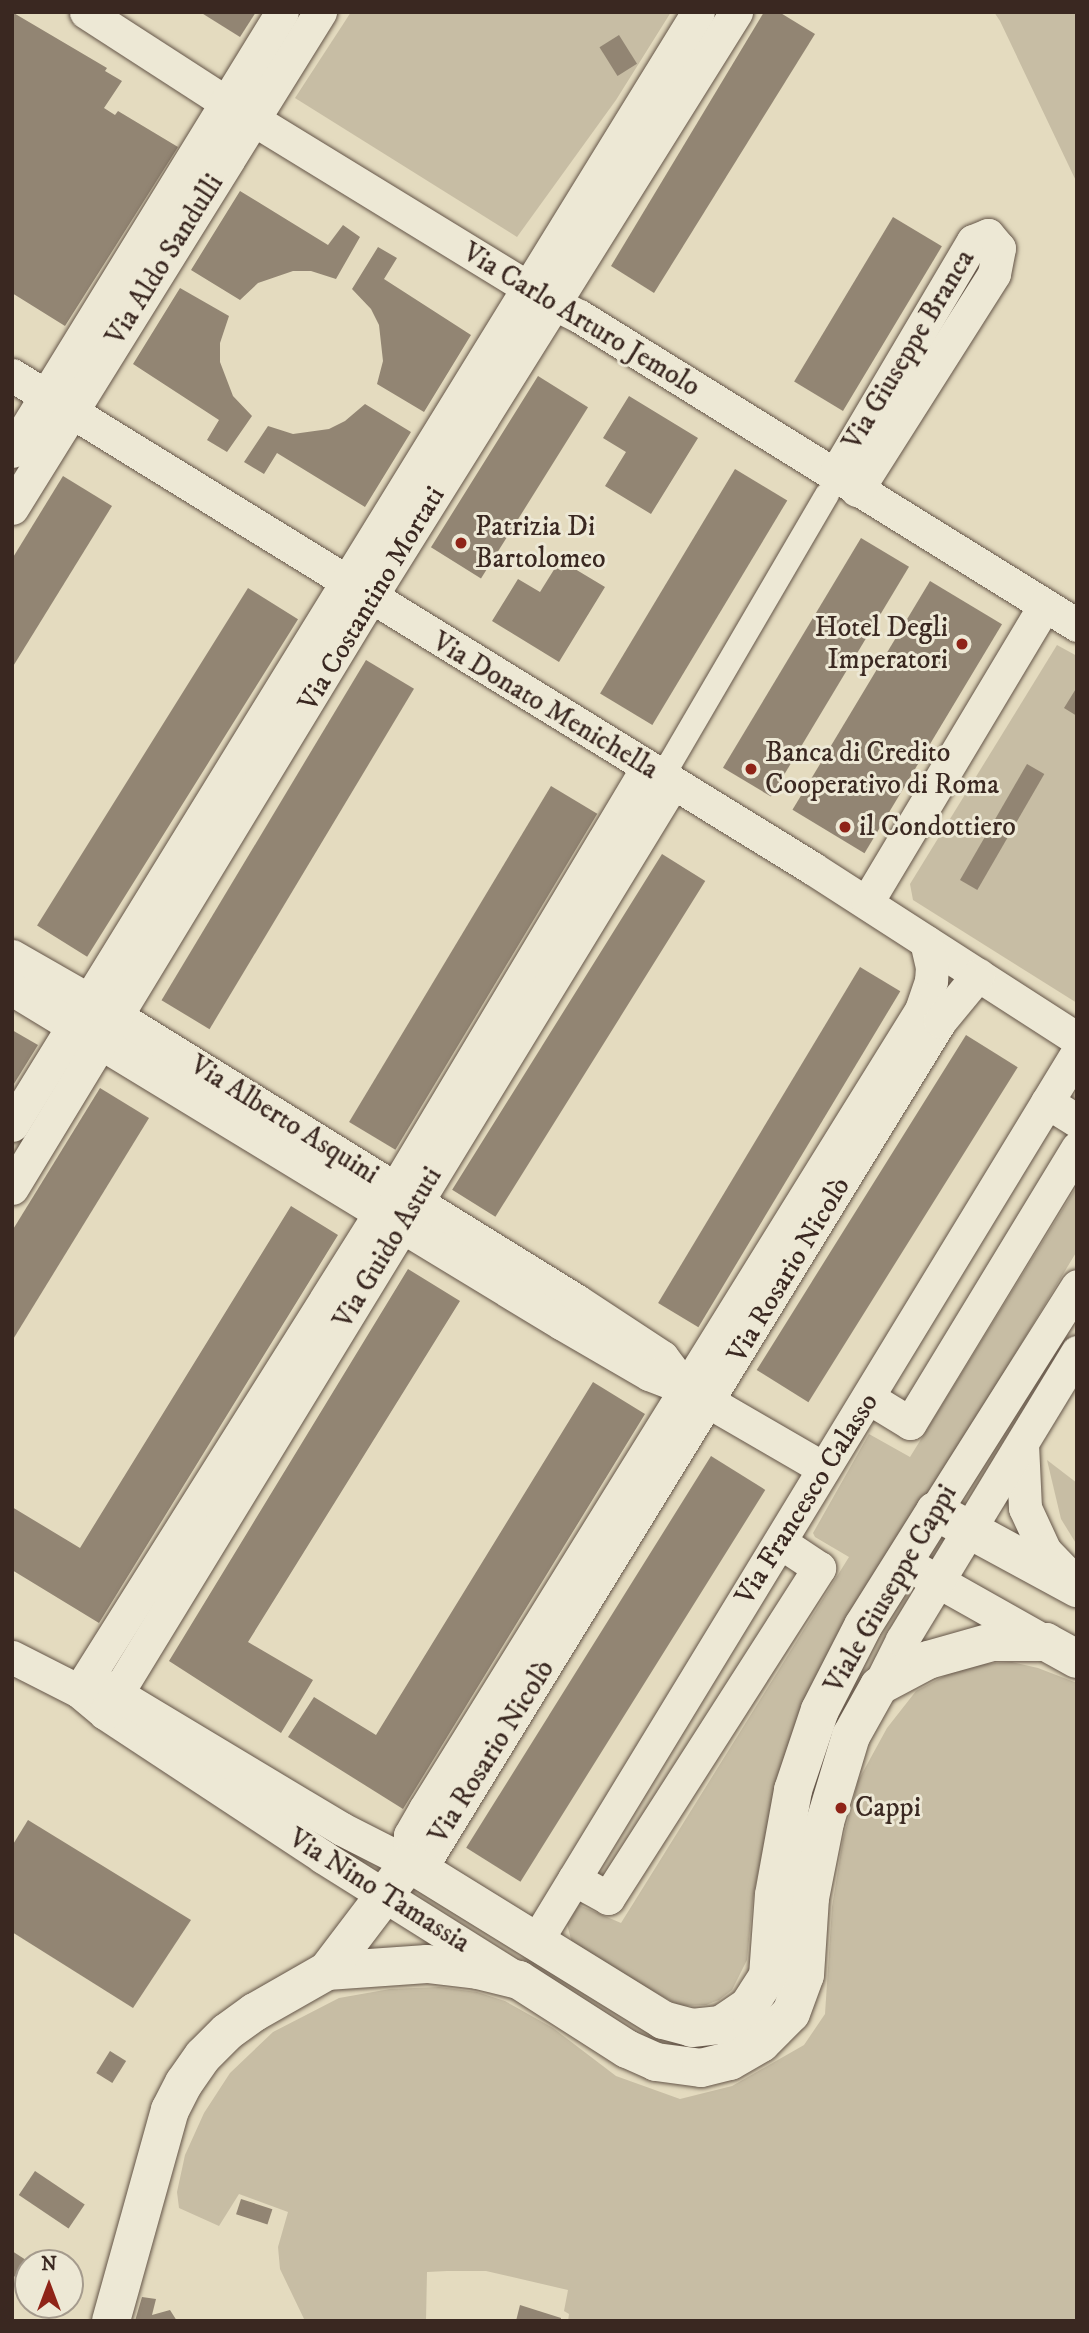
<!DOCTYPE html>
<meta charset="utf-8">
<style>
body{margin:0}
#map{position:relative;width:1089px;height:2333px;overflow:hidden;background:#e4dbbf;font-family:"IM FELL DW Pica",serif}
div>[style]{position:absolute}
.green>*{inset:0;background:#c7bda4}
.building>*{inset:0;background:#928573;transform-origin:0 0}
.roads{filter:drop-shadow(0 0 2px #645548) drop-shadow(0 0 2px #645548)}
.pedestrian>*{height:24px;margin:-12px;padding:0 12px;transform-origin:12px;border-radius:12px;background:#ede8d5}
.minor>*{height:33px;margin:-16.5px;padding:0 16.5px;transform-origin:16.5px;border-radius:16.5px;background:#ede8d5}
.tertiary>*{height:38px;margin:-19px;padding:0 19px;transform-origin:19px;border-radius:19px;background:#ede8d5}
.dots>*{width:19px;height:19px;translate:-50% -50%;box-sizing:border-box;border:4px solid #ede8d5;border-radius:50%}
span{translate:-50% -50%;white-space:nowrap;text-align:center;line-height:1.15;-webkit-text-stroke:6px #ede8d5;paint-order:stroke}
.street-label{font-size:28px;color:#3a2821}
.poi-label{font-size:28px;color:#3a2821}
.left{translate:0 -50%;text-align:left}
.right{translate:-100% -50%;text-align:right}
.frame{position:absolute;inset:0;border:14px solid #3a2821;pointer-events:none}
.north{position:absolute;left:14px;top:2249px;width:70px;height:70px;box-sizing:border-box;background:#ede8d5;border:2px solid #a59b8d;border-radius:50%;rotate:0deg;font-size:19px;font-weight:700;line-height:28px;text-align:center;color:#3a2821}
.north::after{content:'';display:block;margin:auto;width:24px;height:32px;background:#8f2418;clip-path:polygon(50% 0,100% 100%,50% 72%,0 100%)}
</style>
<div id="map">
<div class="green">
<div style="clip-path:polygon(351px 12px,671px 12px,616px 100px,517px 237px,295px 98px)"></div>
<div style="clip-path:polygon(994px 12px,1077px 12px,1077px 183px,1000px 21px)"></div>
<div style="clip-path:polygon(1057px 645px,1077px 656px,1077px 1003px,913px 900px,910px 884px)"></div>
<div style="clip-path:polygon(1077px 1186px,1077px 1251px,831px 1660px,771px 1807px,753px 1898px,747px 1960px,732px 1990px,719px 2000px,706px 2005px,680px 2006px,573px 1947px,567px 1924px,579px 1905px,621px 1923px,849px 1557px,815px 1537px,813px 1533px,869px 1434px,910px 1457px)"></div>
<div style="clip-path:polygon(1047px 1460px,1077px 1483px,1077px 1545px,1061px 1519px)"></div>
<div style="clip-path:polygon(1012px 1662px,1038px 1668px,1077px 1683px,1077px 2321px,568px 2321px,569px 2314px,564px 2311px,568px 2290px,486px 2271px,447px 2271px,427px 2272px,426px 2321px,305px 2321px,280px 2269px,278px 2247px,288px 2212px,239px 2194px,219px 2226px,179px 2208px,177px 2192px,185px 2155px,204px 2113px,230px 2073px,273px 2032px,339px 1998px,390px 1989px,439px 1987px,477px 1992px,505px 2001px,553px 2028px,616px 2076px,680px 2099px,732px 2086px,804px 2045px,825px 2014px,832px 1907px,843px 1839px,858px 1781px,887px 1728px,916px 1691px,948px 1674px,980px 1664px)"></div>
</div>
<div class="building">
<div style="clip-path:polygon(12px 12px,107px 68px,105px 71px,122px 81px,104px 108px,115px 115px,118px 111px,178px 147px,65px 326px,12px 293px)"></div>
<div style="clip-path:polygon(200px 12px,256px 12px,240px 37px)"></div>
<div style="clip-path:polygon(764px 12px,779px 12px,815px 34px,654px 293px,611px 266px)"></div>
<div style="left:619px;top:35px;width:34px;height:23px;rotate:58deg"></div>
<div style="clip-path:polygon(240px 191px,328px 245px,343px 225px,360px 237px,336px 279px,311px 271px,293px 271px,258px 283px,240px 300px,191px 270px)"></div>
<div style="left:893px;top:217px;width:57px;height:192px;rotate:31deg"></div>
<div style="clip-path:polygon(378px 247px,397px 258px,384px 279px,471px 335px,424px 412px,377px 384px,383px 361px,379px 325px,371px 309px,352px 289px)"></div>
<div style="clip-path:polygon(180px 288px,229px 316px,220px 343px,220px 362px,233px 396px,252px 416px,227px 452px,207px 440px,219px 420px,133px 364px)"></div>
<div style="left:538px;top:376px;width:59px;height:202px;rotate:32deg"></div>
<div style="clip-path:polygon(629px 396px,698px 438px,651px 514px,605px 486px,626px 452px,603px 438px)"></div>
<div style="clip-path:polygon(365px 404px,411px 432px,365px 507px,277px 453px,264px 474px,244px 462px,268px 426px,293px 434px,329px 429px,345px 421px)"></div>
<div style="left:735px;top:469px;width:61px;height:262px;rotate:31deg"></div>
<div style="clip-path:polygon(63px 476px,112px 506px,12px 668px,12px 559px)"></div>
<div style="left:861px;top:538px;width:56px;height:268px;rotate:31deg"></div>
<div style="clip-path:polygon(560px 560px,605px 587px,559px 662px,492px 621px,518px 579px,540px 592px)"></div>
<div style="left:930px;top:581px;width:84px;height:267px;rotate:31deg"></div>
<div style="left:248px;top:588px;width:59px;height:398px;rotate:32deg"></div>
<div style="left:366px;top:660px;width:56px;height:397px;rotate:31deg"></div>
<div style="clip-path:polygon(1077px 687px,1077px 716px,1064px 708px)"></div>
<div style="left:1027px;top:764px;width:20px;height:134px;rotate:30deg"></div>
<div style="left:551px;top:786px;width:54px;height:392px;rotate:31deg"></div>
<div style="left:662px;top:854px;width:51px;height:396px;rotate:32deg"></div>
<div style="left:860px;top:967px;width:47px;height:392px;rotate:31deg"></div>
<div style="clip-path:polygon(12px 1030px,38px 1045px,12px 1087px)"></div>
<div style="left:966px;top:1035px;width:61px;height:395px;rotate:32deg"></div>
<div style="clip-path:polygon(100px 1088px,149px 1118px,12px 1341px,12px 1231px)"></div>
<div style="clip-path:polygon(291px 1206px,338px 1235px,99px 1623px,12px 1570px,12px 1507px,80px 1548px)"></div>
<div style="clip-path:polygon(408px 1269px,460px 1301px,248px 1642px,313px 1680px,281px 1733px,169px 1661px)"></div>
<div style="clip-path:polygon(593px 1382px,645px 1414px,403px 1809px,288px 1737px,314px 1697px,376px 1735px)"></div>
<div style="left:711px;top:1456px;width:64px;height:462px;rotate:32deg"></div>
<div style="clip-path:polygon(28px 1820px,191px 1920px,133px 2008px,12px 1932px,12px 1846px)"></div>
<div style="left:110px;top:2051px;width:19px;height:26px;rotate:32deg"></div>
<div style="left:35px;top:2171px;width:60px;height:29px;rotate:34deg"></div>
<div style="left:241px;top:2199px;width:33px;height:16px;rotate:18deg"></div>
<div style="clip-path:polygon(12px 2251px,26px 2260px,12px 2280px)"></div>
<div style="clip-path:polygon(142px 2297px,156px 2299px,152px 2315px,170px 2310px,177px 2321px,135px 2321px)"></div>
<div style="clip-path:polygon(520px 2305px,561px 2318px,561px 2321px,516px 2321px)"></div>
</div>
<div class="roads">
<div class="pedestrian">
<div style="left:662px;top:777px;width:327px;rotate:-59.7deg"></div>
</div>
<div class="minor">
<div style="left:86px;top:12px;width:166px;rotate:32.9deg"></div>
<div style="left:225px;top:102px;width:385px;rotate:31.5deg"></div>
<div style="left:553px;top:303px;width:29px;rotate:27deg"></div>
<div style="left:579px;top:316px;width:586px;rotate:31.82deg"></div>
<div style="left:12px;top:375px;width:940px;rotate:31.64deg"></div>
<div style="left:812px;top:868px;width:315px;rotate:32.8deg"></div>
<div style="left:12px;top:451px;width:515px;rotate:-58.41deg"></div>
<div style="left:834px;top:476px;width:273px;rotate:-59.4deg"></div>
<div style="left:973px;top:241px;width:16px;rotate:-22deg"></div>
<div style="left:988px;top:235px;width:17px;rotate:50deg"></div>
<div style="left:999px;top:248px;width:26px;rotate:101deg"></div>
<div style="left:994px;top:274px;width:256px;rotate:122.4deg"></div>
<div style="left:12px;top:508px;width:584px;rotate:-58.16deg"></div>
<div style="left:867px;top:902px;width:346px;rotate:-59.1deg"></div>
<div style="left:12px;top:956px;width:119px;rotate:29.8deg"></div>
<div style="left:115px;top:1015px;width:543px;rotate:31.76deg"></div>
<div style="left:577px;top:1301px;width:102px;rotate:33.4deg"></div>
<div style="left:662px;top:1357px;width:15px;rotate:53deg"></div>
<div style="left:12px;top:989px;width:643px;rotate:31.32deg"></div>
<div style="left:561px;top:1323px;width:102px;rotate:30.1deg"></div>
<div style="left:649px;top:1374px;width:39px;rotate:21deg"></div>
<div style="left:685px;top:1388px;width:160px;rotate:30.1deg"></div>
<div style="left:1047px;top:1102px;width:36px;rotate:32deg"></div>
<div style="left:12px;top:1125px;width:1307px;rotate:-58.35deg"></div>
<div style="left:12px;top:1188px;width:690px;rotate:-58.75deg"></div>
<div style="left:370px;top:598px;width:691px;rotate:-58.01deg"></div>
<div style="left:869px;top:1398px;width:48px;rotate:31.4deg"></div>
<div style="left:910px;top:1423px;width:322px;rotate:-58.7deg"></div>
<div style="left:1022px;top:1444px;width:64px;rotate:87.3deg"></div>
<div style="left:1025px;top:1508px;width:47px;rotate:65.1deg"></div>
<div style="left:1045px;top:1551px;width:43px;rotate:45.9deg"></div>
<div style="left:935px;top:1511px;width:266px;rotate:-57.7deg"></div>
<div style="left:918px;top:1570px;width:147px;rotate:29.4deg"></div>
<div style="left:12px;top:1657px;width:75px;rotate:26.9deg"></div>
<div style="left:79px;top:1691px;width:34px;rotate:40deg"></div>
<div style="left:105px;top:1713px;width:261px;rotate:33.4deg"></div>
<div style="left:323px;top:1857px;width:222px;rotate:32.1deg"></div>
<div style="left:99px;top:1683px;width:283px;rotate:31deg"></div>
<div style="left:342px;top:1829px;width:75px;rotate:26.9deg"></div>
<div style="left:879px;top:1686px;width:51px;rotate:-63.4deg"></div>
<div style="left:902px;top:1640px;width:337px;rotate:-58.7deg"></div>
<div style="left:79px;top:1691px;width:593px;rotate:-57.81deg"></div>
<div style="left:395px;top:1189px;width:491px;rotate:-59.1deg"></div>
<div style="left:105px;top:1713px;width:1088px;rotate:-58.6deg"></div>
<div style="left:409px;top:1863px;width:28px;rotate:-88deg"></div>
<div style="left:410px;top:1835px;width:30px;rotate:-60deg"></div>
<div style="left:425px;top:1809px;width:940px;rotate:-58.17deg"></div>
<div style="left:921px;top:1010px;width:31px;rotate:-71deg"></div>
<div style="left:931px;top:981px;width:14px;rotate:-86deg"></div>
<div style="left:932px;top:967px;width:26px;rotate:-103deg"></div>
<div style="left:409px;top:1863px;width:23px;rotate:-25deg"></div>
<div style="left:430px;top:1853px;width:976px;rotate:-58.49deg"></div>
<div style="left:940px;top:1021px;width:60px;rotate:-50.4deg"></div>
<div style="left:574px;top:1879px;width:39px;rotate:29deg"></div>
<div style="left:608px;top:1898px;width:392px;rotate:-57.4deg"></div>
<div style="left:819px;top:1568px;width:47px;rotate:-146.3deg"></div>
<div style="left:535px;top:1943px;width:1042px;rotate:-58.66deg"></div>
</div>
<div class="tertiary">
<div style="left:327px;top:1971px;width:100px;rotate:-4deg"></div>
<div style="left:427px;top:1964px;width:51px;rotate:6.7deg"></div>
<div style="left:478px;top:1970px;width:42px;rotate:13.7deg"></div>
<div style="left:519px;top:1980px;width:128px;rotate:32.6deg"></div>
<div style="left:627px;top:2049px;width:32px;rotate:24deg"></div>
<div style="left:656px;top:2062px;width:45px;rotate:7.6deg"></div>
<div style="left:701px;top:2068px;width:30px;rotate:-14deg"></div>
<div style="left:730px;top:2061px;width:36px;rotate:-30deg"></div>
<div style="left:761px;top:2043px;width:42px;rotate:-45deg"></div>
<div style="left:791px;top:2013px;width:40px;rotate:-69.8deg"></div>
<div style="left:805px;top:1975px;width:77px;rotate:-86.3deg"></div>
<div style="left:810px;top:1898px;width:77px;rotate:-78.8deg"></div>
<div style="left:825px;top:1822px;width:90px;rotate:-73.2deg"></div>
<div style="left:851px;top:1736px;width:57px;rotate:-60.8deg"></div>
<div style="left:879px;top:1686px;width:55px;rotate:-28deg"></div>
<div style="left:928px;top:1660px;width:66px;rotate:-15.7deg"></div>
<div style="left:992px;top:1642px;width:54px"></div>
<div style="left:1046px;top:1642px;width:35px;rotate:29deg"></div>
<div style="left:111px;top:2321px;width:219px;rotate:-74.4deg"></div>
<div style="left:170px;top:2110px;width:30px;rotate:-63deg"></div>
<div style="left:184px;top:2083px;width:33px;rotate:-55deg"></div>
<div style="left:203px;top:2056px;width:34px;rotate:-45deg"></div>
<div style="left:227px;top:2032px;width:34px;rotate:-36deg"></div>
<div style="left:255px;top:2012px;width:83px;rotate:-29.7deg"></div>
<div style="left:327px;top:1971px;width:136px;rotate:-52.8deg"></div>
<div style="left:409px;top:1863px;width:299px;rotate:31.7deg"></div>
<div style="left:663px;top:2020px;width:30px;rotate:15deg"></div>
<div style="left:692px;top:2028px;width:29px;rotate:-6deg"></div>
<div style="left:721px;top:2025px;width:32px;rotate:-34deg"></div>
<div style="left:748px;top:2007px;width:37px;rotate:-57deg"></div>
<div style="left:768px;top:1976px;width:81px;rotate:-85.8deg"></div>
<div style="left:774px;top:1895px;width:107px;rotate:-79.7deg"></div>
<div style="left:793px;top:1790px;width:84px;rotate:-71.4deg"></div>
<div style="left:820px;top:1710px;width:94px;rotate:-62.9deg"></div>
<div style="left:863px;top:1626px;width:136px;rotate:-57.9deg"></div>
<div style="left:935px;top:1511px;width:162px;rotate:28.5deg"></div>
</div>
</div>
<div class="dots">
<div style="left:461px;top:543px;background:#8f2418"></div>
<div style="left:962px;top:644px;background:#8f2418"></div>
<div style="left:751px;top:769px;background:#8f2418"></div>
<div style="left:845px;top:827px;background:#8f2418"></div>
<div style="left:841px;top:1808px;background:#8f2418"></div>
</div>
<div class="street-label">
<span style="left:165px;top:260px;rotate:-58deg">Via Aldo Sandulli</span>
<span style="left:581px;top:320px;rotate:31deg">Via Carlo Arturo Jemolo</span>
<span style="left:909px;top:350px;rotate:-59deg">Via Giuseppe Branca</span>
<span style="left:372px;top:599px;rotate:-59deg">Via Costantino Mortati</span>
<span style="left:545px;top:706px;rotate:31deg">Via Donato Menichella</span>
<span style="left:284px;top:1120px;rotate:32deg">Via Alberto Asquini</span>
<span style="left:388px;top:1248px;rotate:-59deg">Via Guido Astuti</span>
<span style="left:789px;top:1270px;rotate:-59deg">Via Rosario Nicolò</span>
<span style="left:807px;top:1499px;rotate:-58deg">Via Francesco Calasso</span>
<span style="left:891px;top:1589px;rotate:-60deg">Viale Giuseppe Cappi</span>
<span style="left:492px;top:1752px;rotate:-58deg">Via Rosario Nicolò</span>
<span style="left:379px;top:1891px;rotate:32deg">Via Nino Tamassia</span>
</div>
<div class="poi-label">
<span class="left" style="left:475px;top:543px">Patrizia Di<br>Bartolomeo</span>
<span class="right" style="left:948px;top:644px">Hotel Degli<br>Imperatori</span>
<span class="left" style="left:765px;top:769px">Banca di Credito<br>Cooperativo di Roma</span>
<span class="left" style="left:859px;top:827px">il Condottiero</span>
<span class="left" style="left:855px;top:1808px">Cappi</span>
</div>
<div class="frame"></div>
<div class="north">N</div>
</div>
